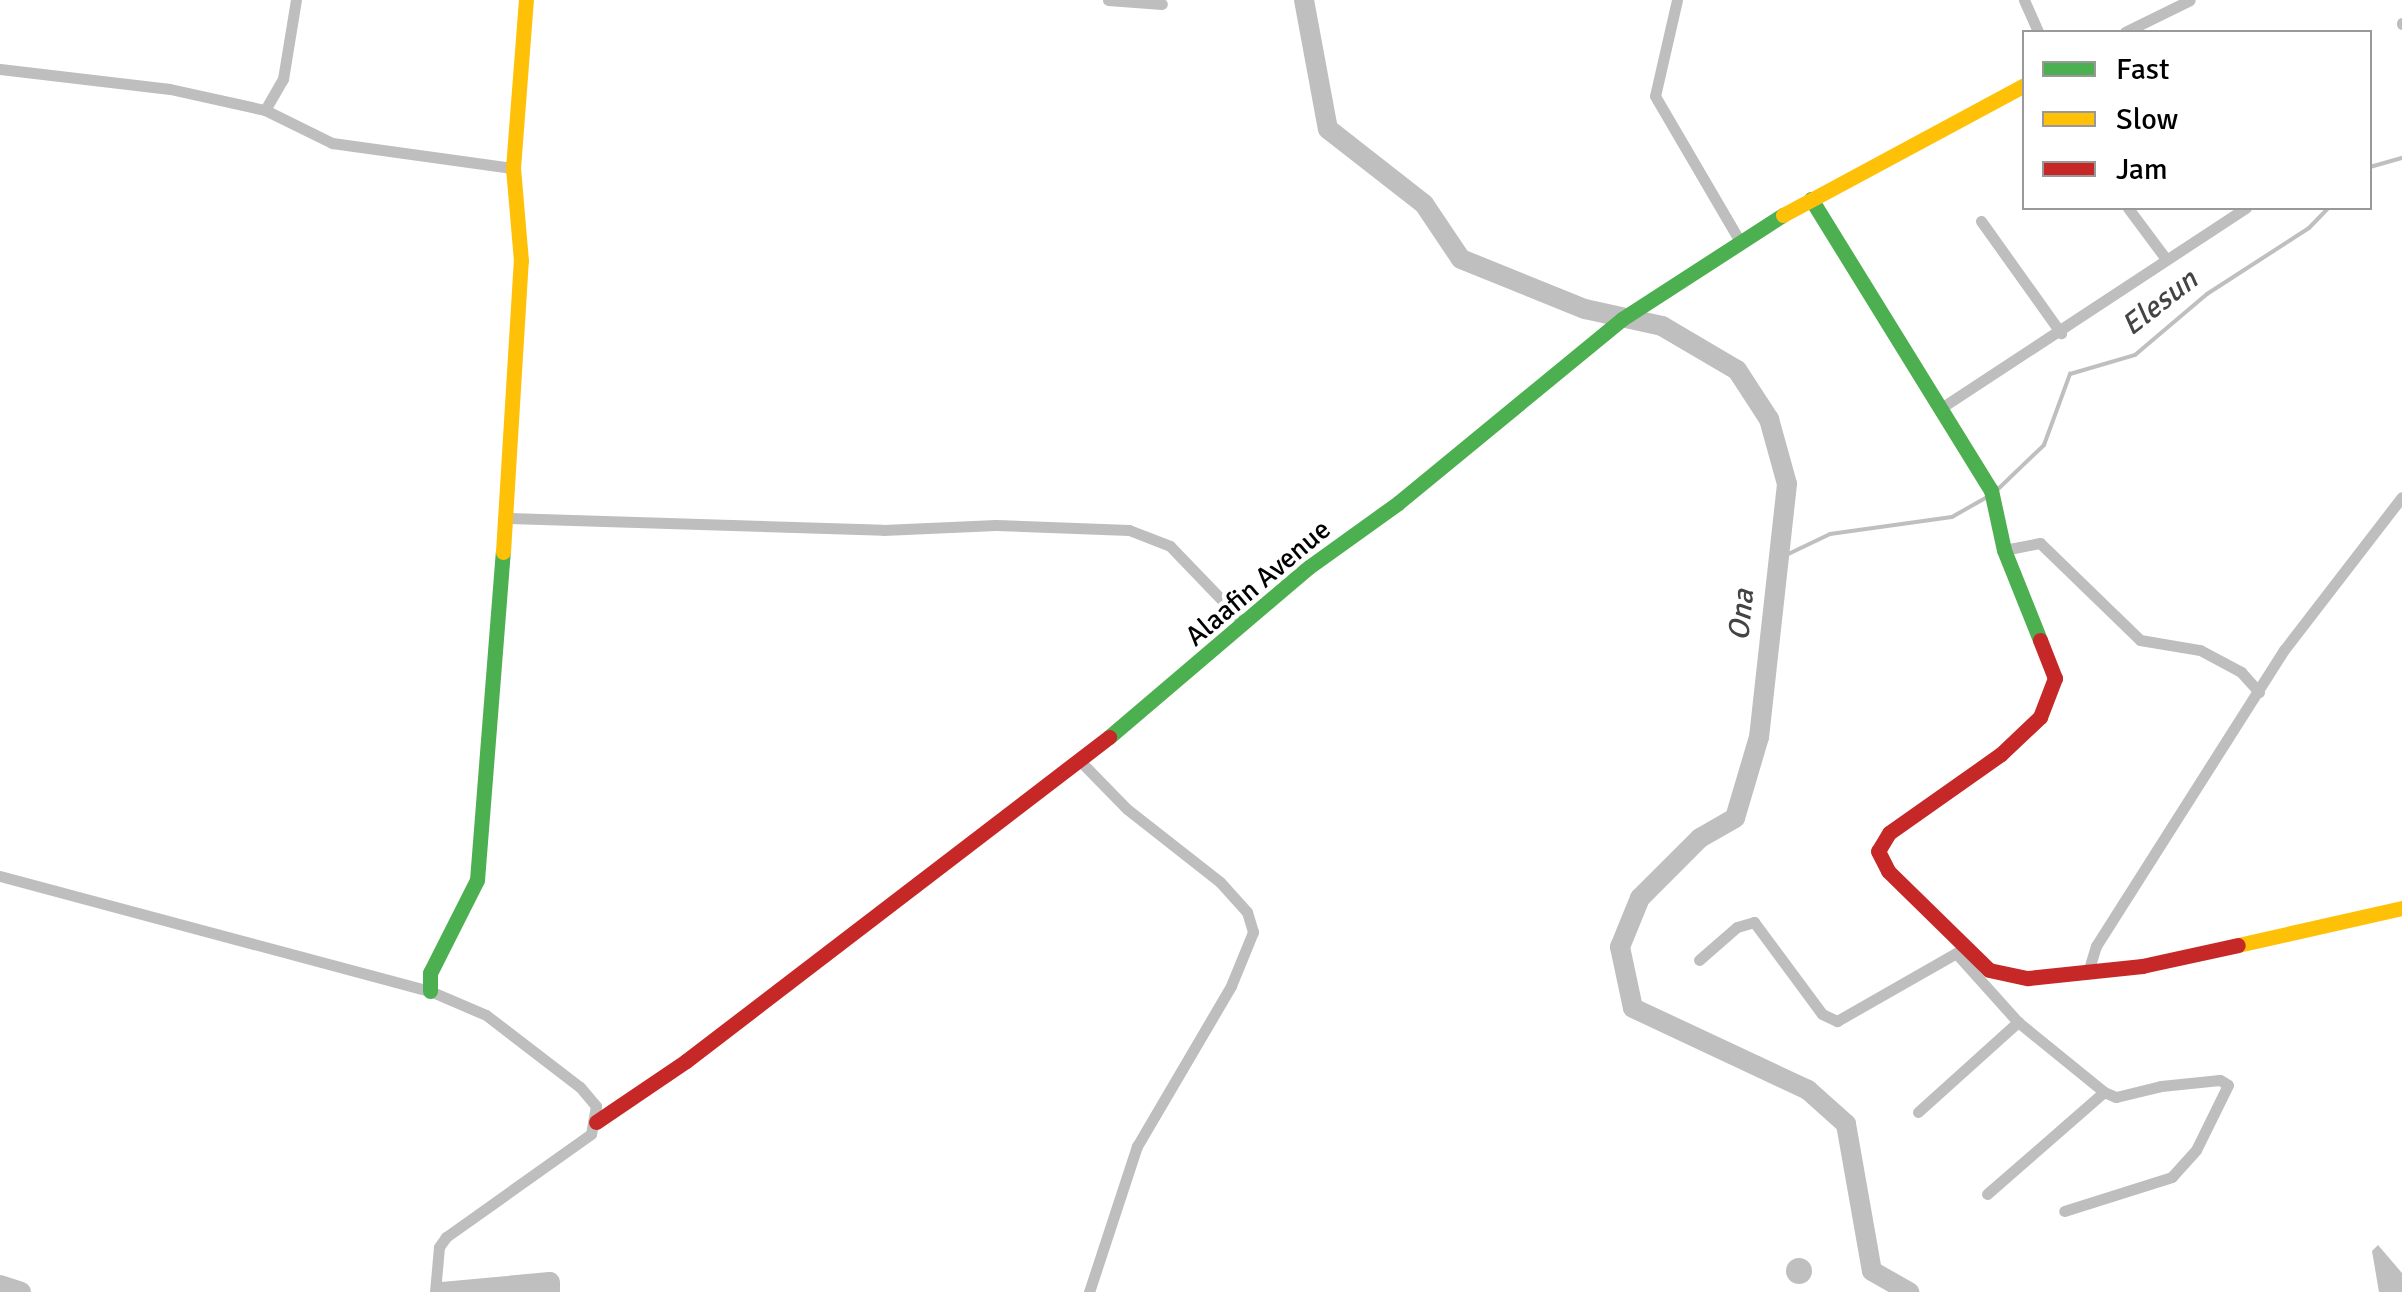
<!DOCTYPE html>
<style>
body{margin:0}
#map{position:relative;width:2402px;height:1292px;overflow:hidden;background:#fff;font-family:Signika,sans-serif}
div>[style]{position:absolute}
.water>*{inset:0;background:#bfbfbf}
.round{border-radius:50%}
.stream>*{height:4px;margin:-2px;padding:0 2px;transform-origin:2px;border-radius:2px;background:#bfbfbf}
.river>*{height:20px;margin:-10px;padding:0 10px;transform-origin:10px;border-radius:10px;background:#bfbfbf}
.street>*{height:11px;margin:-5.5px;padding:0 5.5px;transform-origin:5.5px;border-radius:5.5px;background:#bebebe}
.fast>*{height:15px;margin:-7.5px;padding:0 7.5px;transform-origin:7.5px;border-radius:7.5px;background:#4caf50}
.slow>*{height:15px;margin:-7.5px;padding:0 7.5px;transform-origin:7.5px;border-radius:7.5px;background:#ffc107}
.jam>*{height:15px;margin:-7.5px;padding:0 7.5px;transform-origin:7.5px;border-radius:7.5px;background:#c62828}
span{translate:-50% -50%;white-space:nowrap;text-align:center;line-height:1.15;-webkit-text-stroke:9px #fff;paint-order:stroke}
.street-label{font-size:28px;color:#000}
.water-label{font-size:30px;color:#444;font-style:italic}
.legend{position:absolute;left:2022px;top:30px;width:350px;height:180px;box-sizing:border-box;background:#fff;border:2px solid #999;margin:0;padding:12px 18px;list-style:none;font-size:30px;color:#000}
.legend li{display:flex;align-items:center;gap:20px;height:50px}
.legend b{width:50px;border:2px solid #999}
</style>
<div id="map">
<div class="water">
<div style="clip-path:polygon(2378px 1245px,2402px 1273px,2402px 1292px,2379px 1292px,2372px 1251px)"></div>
<div class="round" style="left:1786px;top:1258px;width:26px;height:26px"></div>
</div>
<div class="stream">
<div style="left:2370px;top:167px;width:33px;rotate:-16deg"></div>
<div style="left:1995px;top:492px;width:68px;rotate:-43.8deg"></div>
<div style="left:2044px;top:445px;width:76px;rotate:-69.9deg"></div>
<div style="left:2070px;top:374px;width:68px;rotate:-16.3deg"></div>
<div style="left:2135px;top:355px;width:94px;rotate:-40.3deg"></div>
<div style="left:2207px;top:294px;width:121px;rotate:-32.9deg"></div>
<div style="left:2309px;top:228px;width:28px;rotate:-46deg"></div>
<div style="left:1780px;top:558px;width:55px;rotate:-25.6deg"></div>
<div style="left:1830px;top:534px;width:123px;rotate:-7.9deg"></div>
<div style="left:1952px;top:517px;width:40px;rotate:-29.7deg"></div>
</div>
<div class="river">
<div style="left:1304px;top:0;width:131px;rotate:79.5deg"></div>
<div style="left:1328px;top:129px;width:122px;rotate:38deg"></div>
<div style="left:1424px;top:204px;width:66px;rotate:56.1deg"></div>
<div style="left:1461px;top:259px;width:134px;rotate:22deg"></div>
<div style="left:1585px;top:309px;width:79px;rotate:12.4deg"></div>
<div style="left:1662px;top:326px;width:87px;rotate:30.4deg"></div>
<div style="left:1737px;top:370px;width:59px;rotate:56.9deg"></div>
<div style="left:1769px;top:419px;width:67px;rotate:74.5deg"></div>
<div style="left:1787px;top:484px;width:255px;rotate:96.3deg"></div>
<div style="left:1759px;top:737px;width:84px;rotate:106.5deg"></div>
<div style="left:1735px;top:818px;width:40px;rotate:150.3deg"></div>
<div style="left:1700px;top:838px;width:85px;rotate:135deg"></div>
<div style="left:1640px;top:898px;width:53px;rotate:112.2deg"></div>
<div style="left:1620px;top:947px;width:62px;rotate:78deg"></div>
<div style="left:1633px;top:1008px;width:193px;rotate:25.1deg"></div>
<div style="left:1808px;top:1090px;width:51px;rotate:41.8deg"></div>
<div style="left:1846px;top:1124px;width:149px;rotate:80deg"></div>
<div style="left:1872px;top:1271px;width:43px;rotate:29.6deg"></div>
<div style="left:0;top:1285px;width:22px;rotate:18deg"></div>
<div style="left:442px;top:1292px;width:108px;rotate:-5.3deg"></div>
<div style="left:550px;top:1282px;width:10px;rotate:90deg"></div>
</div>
<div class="street">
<div style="left:1108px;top:0;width:54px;rotate:4.2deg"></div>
<div style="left:1677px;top:0;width:98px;rotate:102.9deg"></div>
<div style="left:1655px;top:96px;width:170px;rotate:59.7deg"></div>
<div style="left:2024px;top:0;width:35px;rotate:66deg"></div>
<div style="left:2402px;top:24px;width:1px;rotate:-90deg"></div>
<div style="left:2125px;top:32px;width:72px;rotate:-26.2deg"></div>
<div style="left:0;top:69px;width:171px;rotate:6.7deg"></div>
<div style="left:170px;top:89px;width:97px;rotate:12.5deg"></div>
<div style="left:265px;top:110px;width:75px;rotate:26.2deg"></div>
<div style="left:332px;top:143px;width:183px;rotate:7.9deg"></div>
<div style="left:265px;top:110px;width:36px;rotate:-60deg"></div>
<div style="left:283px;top:79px;width:80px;rotate:-80.7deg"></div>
<div style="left:2128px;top:208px;width:64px;rotate:53.3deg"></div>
<div style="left:1981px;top:221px;width:138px;rotate:54.5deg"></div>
<div style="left:1941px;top:408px;width:365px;rotate:-33.3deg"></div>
<div style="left:509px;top:518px;width:374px;rotate:1.8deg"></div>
<div style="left:883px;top:530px;width:113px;rotate:-2.5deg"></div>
<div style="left:996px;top:525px;width:133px;rotate:2.2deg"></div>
<div style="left:1129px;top:530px;width:44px;rotate:21.3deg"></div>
<div style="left:1170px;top:546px;width:108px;rotate:46.1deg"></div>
<div style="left:2004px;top:550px;width:37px;rotate:-11deg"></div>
<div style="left:2040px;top:543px;width:139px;rotate:44.1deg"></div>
<div style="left:2140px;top:640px;width:61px;rotate:9.5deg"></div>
<div style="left:2200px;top:650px;width:47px;rotate:28.2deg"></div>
<div style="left:2241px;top:672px;width:27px;rotate:48deg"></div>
<div style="left:1078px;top:759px;width:70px;rotate:45.6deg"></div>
<div style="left:1127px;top:809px;width:118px;rotate:38.1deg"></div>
<div style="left:1220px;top:882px;width:40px;rotate:48deg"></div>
<div style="left:1247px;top:912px;width:21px;rotate:73deg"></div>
<div style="left:1253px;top:932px;width:58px;rotate:112.2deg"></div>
<div style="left:1231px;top:986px;width:186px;rotate:120.4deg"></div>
<div style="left:1137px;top:1146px;width:154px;rotate:108.2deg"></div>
<div style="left:0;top:876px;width:445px;rotate:15deg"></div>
<div style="left:430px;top:991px;width:61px;rotate:23.2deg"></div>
<div style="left:486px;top:1015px;width:118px;rotate:37.5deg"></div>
<div style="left:580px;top:1087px;width:25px;rotate:50deg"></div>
<div style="left:596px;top:1106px;width:28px;rotate:100deg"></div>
<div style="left:591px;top:1134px;width:178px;rotate:144.6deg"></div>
<div style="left:446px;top:1237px;width:12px;rotate:125deg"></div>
<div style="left:439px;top:1247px;width:45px;rotate:95.1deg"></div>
<div style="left:1699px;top:960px;width:50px;rotate:-41deg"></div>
<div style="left:1737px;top:927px;width:18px;rotate:-16deg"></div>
<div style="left:1754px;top:922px;width:114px;rotate:53.5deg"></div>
<div style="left:1822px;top:1014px;width:17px;rotate:25deg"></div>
<div style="left:1837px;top:1021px;width:137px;rotate:-29.7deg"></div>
<div style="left:1956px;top:953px;width:93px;rotate:48.1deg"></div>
<div style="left:2018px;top:1022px;width:111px;rotate:39.1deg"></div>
<div style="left:2104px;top:1092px;width:13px;rotate:23deg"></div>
<div style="left:2116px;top:1097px;width:46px;rotate:-13.7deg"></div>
<div style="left:2161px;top:1086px;width:59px;rotate:-5.8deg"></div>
<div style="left:2220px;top:1080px;width:9px;rotate:32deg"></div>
<div style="left:2228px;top:1085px;width:72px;rotate:116.2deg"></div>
<div style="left:2196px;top:1150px;width:36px;rotate:132deg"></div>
<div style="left:2172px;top:1177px;width:113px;rotate:162.5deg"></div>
<div style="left:2088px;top:972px;width:27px;rotate:-73deg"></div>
<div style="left:2096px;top:946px;width:351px;rotate:-57.6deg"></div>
<div style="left:2284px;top:650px;width:193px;rotate:-52.4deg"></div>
<div style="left:1918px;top:1112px;width:135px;rotate:-42deg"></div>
<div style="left:1987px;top:1194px;width:155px;rotate:-41.1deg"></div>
</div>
<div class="fast">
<div style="left:1811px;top:199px;width:342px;rotate:58.3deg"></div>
<div style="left:1991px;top:490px;width:61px;rotate:77.8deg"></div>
<div style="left:2004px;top:550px;width:97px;rotate:68.2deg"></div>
<div style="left:1109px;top:737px;width:262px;rotate:-40.4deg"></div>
<div style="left:1309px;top:567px;width:110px;rotate:-35.7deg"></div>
<div style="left:1398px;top:503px;width:290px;rotate:-39.4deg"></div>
<div style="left:1622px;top:319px;width:192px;rotate:-32.9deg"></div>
<div style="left:430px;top:991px;width:18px;rotate:-90deg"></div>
<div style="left:430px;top:973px;width:104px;rotate:-63.2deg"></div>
<div style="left:477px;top:880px;width:329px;rotate:-85.5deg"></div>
</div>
<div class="slow">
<div style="left:1783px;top:215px;width:274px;rotate:-28.3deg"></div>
<div style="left:503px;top:552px;width:292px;rotate:-86.5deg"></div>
<div style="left:521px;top:261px;width:93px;rotate:-94.9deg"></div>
<div style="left:513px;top:168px;width:169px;rotate:-85.6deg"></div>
<div style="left:2238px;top:945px;width:168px;rotate:-12.7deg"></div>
</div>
<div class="jam">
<div style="left:2040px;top:640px;width:41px;rotate:68.5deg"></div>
<div style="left:2055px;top:678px;width:42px;rotate:111deg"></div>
<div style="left:2040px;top:717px;width:54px;rotate:136.5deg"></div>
<div style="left:2001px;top:754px;width:137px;rotate:144.8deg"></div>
<div style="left:1889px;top:833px;width:21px;rotate:121deg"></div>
<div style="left:1878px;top:851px;width:22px;rotate:63deg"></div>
<div style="left:1888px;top:871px;width:141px;rotate:44.4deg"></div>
<div style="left:1989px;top:970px;width:40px;rotate:12deg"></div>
<div style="left:2028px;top:978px;width:115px;rotate:-6deg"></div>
<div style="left:2142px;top:966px;width:98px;rotate:-12.3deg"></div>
<div style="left:596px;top:1122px;width:109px;rotate:-34.1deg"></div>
<div style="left:686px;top:1061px;width:533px;rotate:-37.45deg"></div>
</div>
<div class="street-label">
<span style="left:1258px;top:583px;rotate:-40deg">Alaafin Avenue</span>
</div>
<div class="water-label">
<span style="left:2160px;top:303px;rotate:-38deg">Elesun</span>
<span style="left:1742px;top:615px;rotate:-84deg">Ona</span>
</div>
<ul class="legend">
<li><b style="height:12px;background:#4caf50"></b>Fast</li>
<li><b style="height:12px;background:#ffc107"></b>Slow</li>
<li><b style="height:12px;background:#c62828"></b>Jam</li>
</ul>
</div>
